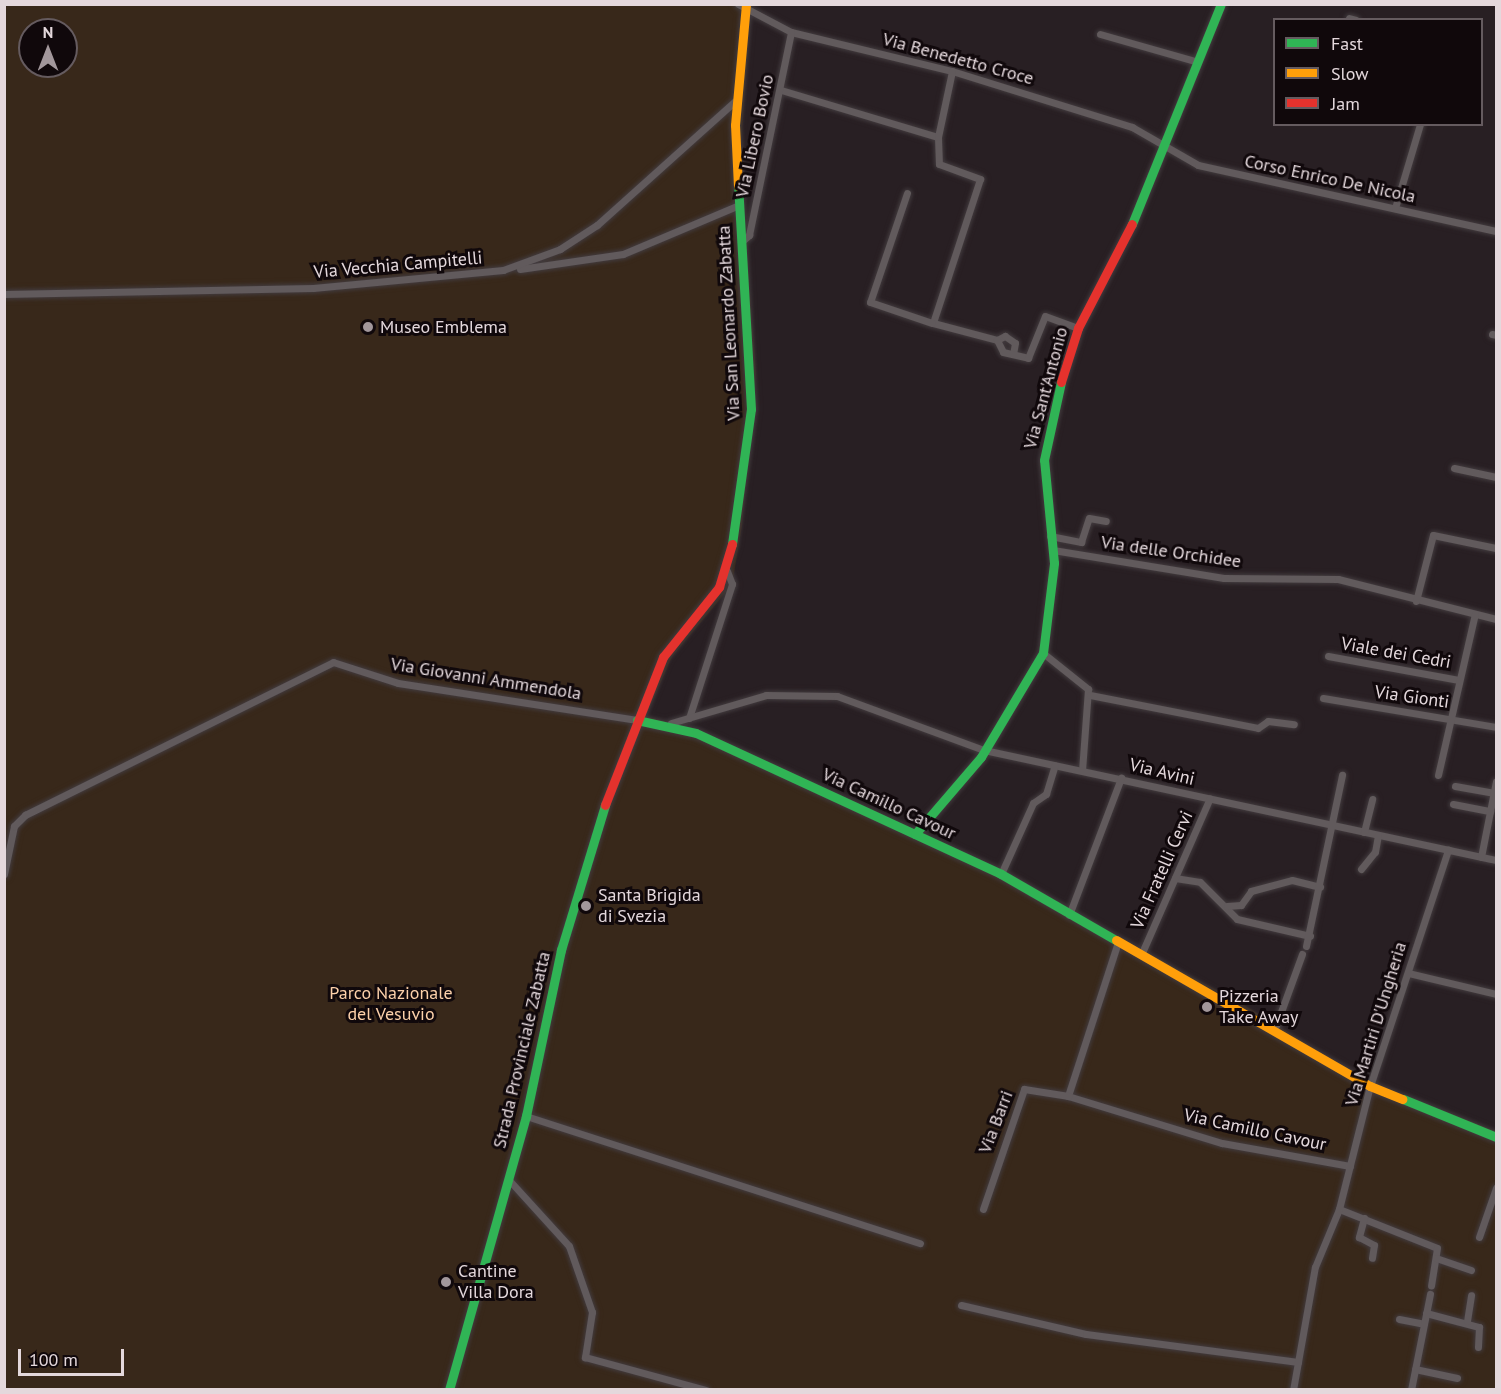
<!DOCTYPE html>
<style>
body{margin:0}
#map{position:relative;width:1501px;height:1394px;overflow:hidden;background:#281f23;font-family:"PT Sans",sans-serif}
div>[style]{position:absolute}
.green>*{inset:0;background:#38281a}
.roads{filter:drop-shadow(0 0 2px #423b3e) drop-shadow(0 0 2px #423b3e)}
.street>*{height:7px;margin:-3.5px;padding:0 3.5px;transform-origin:3.5px;border-radius:3.5px;background:#615a5c}
.fast>*{height:9px;margin:-4.5px;padding:0 4.5px;transform-origin:4.5px;border-radius:4.5px;background:#30b455}
.slow>*{height:9px;margin:-4.5px;padding:0 4.5px;transform-origin:4.5px;border-radius:4.5px;background:#ff9f0a}
.jam>*{height:9px;margin:-4.5px;padding:0 4.5px;transform-origin:4.5px;border-radius:4.5px;background:#e5322d}
.dots>*{width:16px;height:16px;translate:-50% -50%;box-sizing:border-box;border:3px solid #10080b;border-radius:50%}
span{translate:-50% -50%;white-space:nowrap;text-align:center;line-height:1.15;-webkit-text-stroke:6px #10080b;paint-order:stroke}
.street-label{font-size:18px;color:#e4d8dc}
.poi-label{font-size:18px;color:#e4d8dc}
.left{translate:0 -50%;text-align:left}
.park-label{font-size:18px;color:#fdd1aa}
.frame{position:absolute;inset:0;border:6px solid #e4d8dc;pointer-events:none}
.legend{position:absolute;left:1273px;top:18px;width:210px;height:108px;box-sizing:border-box;background:#10080b;border:2px solid #655b5f;margin:0;padding:8px 10px;list-style:none;font-size:18px;color:#e4d8dc}
.legend li{display:flex;align-items:center;gap:12px;height:30px}
.legend b{width:30px;border:2px solid #655b5f}
.north{position:absolute;left:18px;top:18px;width:60px;height:60px;box-sizing:border-box;background:#10080b;border:2px solid #655b5f;border-radius:50%;rotate:0deg;font-size:16px;font-weight:700;line-height:24px;text-align:center;color:#e4d8dc}
.north::after{content:'';display:block;margin:auto;width:21px;height:27px;background:#a2979b;clip-path:polygon(50% 0,100% 100%,50% 72%,0 100%)}
.scale{position:absolute;left:18px;top:1349px;width:106px;height:27px;box-sizing:border-box;border:3px solid #e4d8dc;border-top:0;padding-left:8px;font-size:18px;line-height:21px;white-space:nowrap;color:#e4d8dc;-webkit-text-stroke:4px #10080b;paint-order:stroke}
</style>
<div id="map">
<div class="green">
<div style="clip-path:polygon(evenodd,4px 5px,751px 5px,740px 162px,756px 372px,742px 526px,732px 585px,672px 657px,646px 716px,691px 728px,1087px 920px,1241px 1003px,1367px 1081px,1496px 1131px,1496px 1389px,5px 1389px,4px 5px,30px 30px,66px 30px,66px 66px,30px 66px,30px 30px)"></div>
</div>
<div class="roads">
<div class="street">
<div style="left:738px;top:4px;width:60px;rotate:27.8deg"></div>
<div style="left:791px;top:32px;width:166px;rotate:13.6deg"></div>
<div style="left:952px;top:71px;width:189px;rotate:17.3deg"></div>
<div style="left:1132px;top:127px;width:76px;rotate:29.9deg"></div>
<div style="left:1198px;top:165px;width:305px;rotate:12.5deg"></div>
<div style="left:1349px;top:18px;width:7px;rotate:16deg"></div>
<div style="left:1100px;top:34px;width:99px;rotate:15.9deg"></div>
<div style="left:781px;top:90px;width:164px;rotate:16.7deg"></div>
<div style="left:938px;top:137px;width:27px;rotate:88deg"></div>
<div style="left:939px;top:164px;width:44px;rotate:20.1deg"></div>
<div style="left:980px;top:179px;width:151px;rotate:108.1deg"></div>
<div style="left:933px;top:323px;width:66px;rotate:14.9deg"></div>
<div style="left:997px;top:340px;width:9px;rotate:-27deg"></div>
<div style="left:1005px;top:336px;width:12px;rotate:35deg"></div>
<div style="left:1015px;top:343px;width:11px;rotate:100deg"></div>
<div style="left:938px;top:137px;width:67px;rotate:-78deg"></div>
<div style="left:907px;top:193px;width:115px;rotate:108.7deg"></div>
<div style="left:870px;top:302px;width:65px;rotate:18.7deg"></div>
<div style="left:1395px;top:208px;width:88px;rotate:-73.4deg"></div>
<div style="left:741px;top:242px;width:11px;rotate:-41deg"></div>
<div style="left:749px;top:235px;width:207px;rotate:-78.3deg"></div>
<div style="left:520px;top:269px;width:104px;rotate:-8.3deg"></div>
<div style="left:623px;top:254px;width:126px;rotate:-22.9deg"></div>
<div style="left:4px;top:294px;width:309px;rotate:-1.1deg"></div>
<div style="left:313px;top:288px;width:191px;rotate:-5.4deg"></div>
<div style="left:503px;top:270px;width:61px;rotate:-20.2deg"></div>
<div style="left:560px;top:249px;width:44px;rotate:-33deg"></div>
<div style="left:597px;top:225px;width:186px;rotate:-41.9deg"></div>
<div style="left:1492px;top:334px;width:4px;rotate:14deg"></div>
<div style="left:997px;top:340px;width:13px;rotate:63deg"></div>
<div style="left:1003px;top:352px;width:26px;rotate:13deg"></div>
<div style="left:1028px;top:358px;width:45px;rotate:-68deg"></div>
<div style="left:1045px;top:316px;width:35px;rotate:20deg"></div>
<div style="left:1454px;top:468px;width:43px;rotate:12.1deg"></div>
<div style="left:1050px;top:536px;width:32px;rotate:11deg"></div>
<div style="left:1081px;top:542px;width:25px;rotate:-72deg"></div>
<div style="left:1089px;top:518px;width:17px;rotate:10deg"></div>
<div style="left:1053px;top:550px;width:173px;rotate:9.3deg"></div>
<div style="left:1224px;top:578px;width:114px;rotate:0.5deg"></div>
<div style="left:1338px;top:579px;width:163px;rotate:14.2deg"></div>
<div style="left:1416px;top:601px;width:68px;rotate:-75.6deg"></div>
<div style="left:1433px;top:535px;width:64px;rotate:11.7deg"></div>
<div style="left:1043px;top:653px;width:58px;rotate:38.7deg"></div>
<div style="left:1088px;top:689px;width:81px;rotate:94.2deg"></div>
<div style="left:1328px;top:656px;width:133px;rotate:10.4deg"></div>
<div style="left:1090px;top:695px;width:171px;rotate:11.1deg"></div>
<div style="left:1258px;top:728px;width:12px;rotate:-35deg"></div>
<div style="left:1268px;top:721px;width:26px;rotate:7deg"></div>
<div style="left:1323px;top:698px;width:175px;rotate:9.5deg"></div>
<div style="left:689px;top:718px;width:141px;rotate:-72.2deg"></div>
<div style="left:732px;top:584px;width:14px;rotate:-111deg"></div>
<div style="left:671px;top:723px;width:99px;rotate:-16.4deg"></div>
<div style="left:766px;top:695px;width:71px;rotate:0.8deg"></div>
<div style="left:837px;top:696px;width:157px;rotate:20.2deg"></div>
<div style="left:984px;top:750px;width:524px;rotate:12.13deg"></div>
<div style="left:1438px;top:775px;width:165px;rotate:-77.1deg"></div>
<div style="left:1455px;top:786px;width:40px;rotate:10deg"></div>
<div style="left:1453px;top:804px;width:38px;rotate:11deg"></div>
<div style="left:1364px;top:832px;width:34px;rotate:-76deg"></div>
<div style="left:1481px;top:857px;width:77px;rotate:-78.8deg"></div>
<div style="left:1361px;top:869px;width:22px;rotate:-51deg"></div>
<div style="left:1375px;top:852px;width:17px;rotate:-80deg"></div>
<div style="left:4px;top:874px;width:49px;rotate:-78.2deg"></div>
<div style="left:14px;top:826px;width:16px;rotate:-45deg"></div>
<div style="left:25px;top:815px;width:344px;rotate:-26.4deg"></div>
<div style="left:333px;top:662px;width:68px;rotate:17.9deg"></div>
<div style="left:398px;top:683px;width:242px;rotate:8.8deg"></div>
<div style="left:1001px;top:874px;width:78px;rotate:-65.7deg"></div>
<div style="left:1033px;top:803px;width:16px;rotate:-35deg"></div>
<div style="left:1046px;top:794px;width:30px;rotate:-73deg"></div>
<div style="left:1175px;top:878px;width:25px;rotate:9deg"></div>
<div style="left:1200px;top:882px;width:52px;rotate:45deg"></div>
<div style="left:1237px;top:919px;width:75px;rotate:13.1deg"></div>
<div style="left:1227px;top:906px;width:14px;rotate:-4deg"></div>
<div style="left:1241px;top:905px;width:17px;rotate:-54deg"></div>
<div style="left:1251px;top:891px;width:42px;rotate:-15deg"></div>
<div style="left:1292px;top:880px;width:29px;rotate:14deg"></div>
<div style="left:1069px;top:915px;width:147px;rotate:-69.2deg"></div>
<div style="left:1118px;top:942px;width:162px;rotate:108deg"></div>
<div style="left:1068px;top:1096px;width:161px;rotate:17deg"></div>
<div style="left:1222px;top:1143px;width:130px;rotate:10.2deg"></div>
<div style="left:1306px;top:946px;width:175px;rotate:-78.1deg"></div>
<div style="left:1141px;top:955px;width:171px;rotate:-66.3deg"></div>
<div style="left:1408px;top:973px;width:90px;rotate:13.4deg"></div>
<div style="left:1274px;top:1031px;width:82px;rotate:-70deg"></div>
<div style="left:526px;top:1116px;width:414px;rotate:17.9deg"></div>
<div style="left:509px;top:1180px;width:89px;rotate:47.7deg"></div>
<div style="left:569px;top:1246px;width:70px;rotate:70.8deg"></div>
<div style="left:592px;top:1312px;width:46px;rotate:98.8deg"></div>
<div style="left:585px;top:1357px;width:125px;rotate:15.3deg"></div>
<div style="left:983px;top:1209px;width:127px;rotate:-71.1deg"></div>
<div style="left:1024px;top:1089px;width:45px;rotate:9deg"></div>
<div style="left:1339px;top:1209px;width:105px;rotate:21.7deg"></div>
<div style="left:1437px;top:1248px;width:38px;rotate:99deg"></div>
<div style="left:1364px;top:1218px;width:20px;rotate:105deg"></div>
<div style="left:1359px;top:1237px;width:17px;rotate:28deg"></div>
<div style="left:1374px;top:1245px;width:13px;rotate:99deg"></div>
<div style="left:1479px;top:1237px;width:52px;rotate:-70.9deg"></div>
<div style="left:1436px;top:1258px;width:37px;rotate:19deg"></div>
<div style="left:961px;top:1305px;width:128px;rotate:13.1deg"></div>
<div style="left:1086px;top:1334px;width:214px;rotate:7.5deg"></div>
<div style="left:1426px;top:1313px;width:55px;rotate:14.8deg"></div>
<div style="left:1479px;top:1327px;width:20px;rotate:93deg"></div>
<div style="left:1399px;top:1319px;width:25px;rotate:11deg"></div>
<div style="left:1467px;top:1321px;width:26px;rotate:-81deg"></div>
<div style="left:1415px;top:1369px;width:43px;rotate:12.1deg"></div>
<div style="left:1293px;top:1390px;width:125px;rotate:-79.9deg"></div>
<div style="left:1315px;top:1267px;width:63px;rotate:-67.5deg"></div>
<div style="left:1339px;top:1209px;width:127px;rotate:-75.9deg"></div>
<div style="left:1370px;top:1086px;width:249px;rotate:-71.7deg"></div>
<div style="left:1411px;top:1390px;width:98px;rotate:-78.8deg"></div>
</div>
<div class="fast">
<div style="left:1132px;top:224px;width:237px;rotate:-68deg"></div>
<div style="left:732px;top:544px;width:136px;rotate:-82deg"></div>
<div style="left:751px;top:409px;width:223px;rotate:-93.3deg"></div>
<div style="left:637px;top:720px;width:60px;rotate:12.4deg"></div>
<div style="left:696px;top:733px;width:336px;rotate:24.8deg"></div>
<div style="left:1001px;top:874px;width:133px;rotate:29.9deg"></div>
<div style="left:915px;top:834px;width:101px;rotate:-49.4deg"></div>
<div style="left:981px;top:757px;width:121px;rotate:-59.2deg"></div>
<div style="left:1043px;top:653px;width:91px;rotate:-83deg"></div>
<div style="left:1054px;top:563px;width:103px;rotate:-95.5deg"></div>
<div style="left:1044px;top:460px;width:80px;rotate:-77.7deg"></div>
<div style="left:1403px;top:1099px;width:100px;rotate:22.2deg"></div>
<div style="left:449px;top:1390px;width:285px;rotate:-74.3deg"></div>
<div style="left:526px;top:1116px;width:170px;rotate:-78.1deg"></div>
<div style="left:561px;top:950px;width:152px;rotate:-73.1deg"></div>
</div>
<div class="slow">
<div style="left:738px;top:186px;width:61px;rotate:-92.8deg"></div>
<div style="left:735px;top:125px;width:121px;rotate:-84.8deg"></div>
<div style="left:1116px;top:940px;width:293px;rotate:29.9deg"></div>
<div style="left:1370px;top:1086px;width:35px;rotate:22deg"></div>
</div>
<div class="jam">
<div style="left:1061px;top:382px;width:57px;rotate:-72.5deg"></div>
<div style="left:1078px;top:328px;width:117px;rotate:-62.6deg"></div>
<div style="left:605px;top:805px;width:159px;rotate:-68.6deg"></div>
<div style="left:663px;top:657px;width:90px;rotate:-51.3deg"></div>
<div style="left:719px;top:587px;width:45px;rotate:-73.2deg"></div>
</div>
</div>
<div class="dots">
<div style="left:368px;top:327px;background:#a2979b"></div>
<div style="left:586px;top:906px;background:#a2979b"></div>
<div style="left:1207px;top:1007px;background:#a2979b"></div>
<div style="left:446px;top:1282px;background:#a2979b"></div>
</div>
<div class="street-label">
<span style="left:958px;top:59px;rotate:15deg">Via Benedetto Croce</span>
<span style="left:755px;top:136px;rotate:-78deg">Via Libero Bovio</span>
<span style="left:1330px;top:179px;rotate:12deg">Corso Enrico De Nicola</span>
<span style="left:398px;top:265px;rotate:-5deg">Via Vecchia Campitelli</span>
<span style="left:729px;top:323px;rotate:-93deg">Via San Leonardo Zabatta</span>
<span style="left:1046px;top:388px;rotate:-75deg">Via Sant'Antonio</span>
<span style="left:1171px;top:552px;rotate:8deg">Via delle Orchidee</span>
<span style="left:1396px;top:653px;rotate:10deg">Viale dei Cedri</span>
<span style="left:486px;top:679px;rotate:9deg">Via Giovanni Ammendola</span>
<span style="left:1412px;top:697px;rotate:8deg">Via Gionti</span>
<span style="left:1162px;top:772px;rotate:13deg">Via Avini</span>
<span style="left:889px;top:804px;rotate:25deg">Via Camillo Cavour</span>
<span style="left:1162px;top:870px;rotate:-66deg">Via Fratelli Cervi</span>
<span style="left:1376px;top:1024px;rotate:-73deg">Via Martiri D'Ungheria</span>
<span style="left:522px;top:1050px;rotate:-77deg">Strada Provinciale Zabatta</span>
<span style="left:996px;top:1122px;rotate:-69deg">Via Barri</span>
<span style="left:1255px;top:1130px;rotate:12deg">Via Camillo Cavour</span>
</div>
<div class="poi-label">
<span class="left" style="left:380px;top:327px">Museo Emblema</span>
<span class="left" style="left:598px;top:906px">Santa Brigida<br>di Svezia</span>
<span class="left" style="left:1219px;top:1007px">Pizzeria<br>Take Away</span>
<span class="left" style="left:458px;top:1282px">Cantine<br>Villa Dora</span>
</div>
<div class="park-label">
<span style="left:391px;top:1004px">Parco Nazionale<br>del Vesuvio</span>
</div>
<div class="frame"></div>
<ul class="legend">
<li><b style="height:8px;background:#30b455"></b>Fast</li>
<li><b style="height:8px;background:#ff9f0a"></b>Slow</li>
<li><b style="height:8px;background:#e5322d"></b>Jam</li>
</ul>
<div class="north">N</div>
<div class="scale">100 m</div>
</div>
